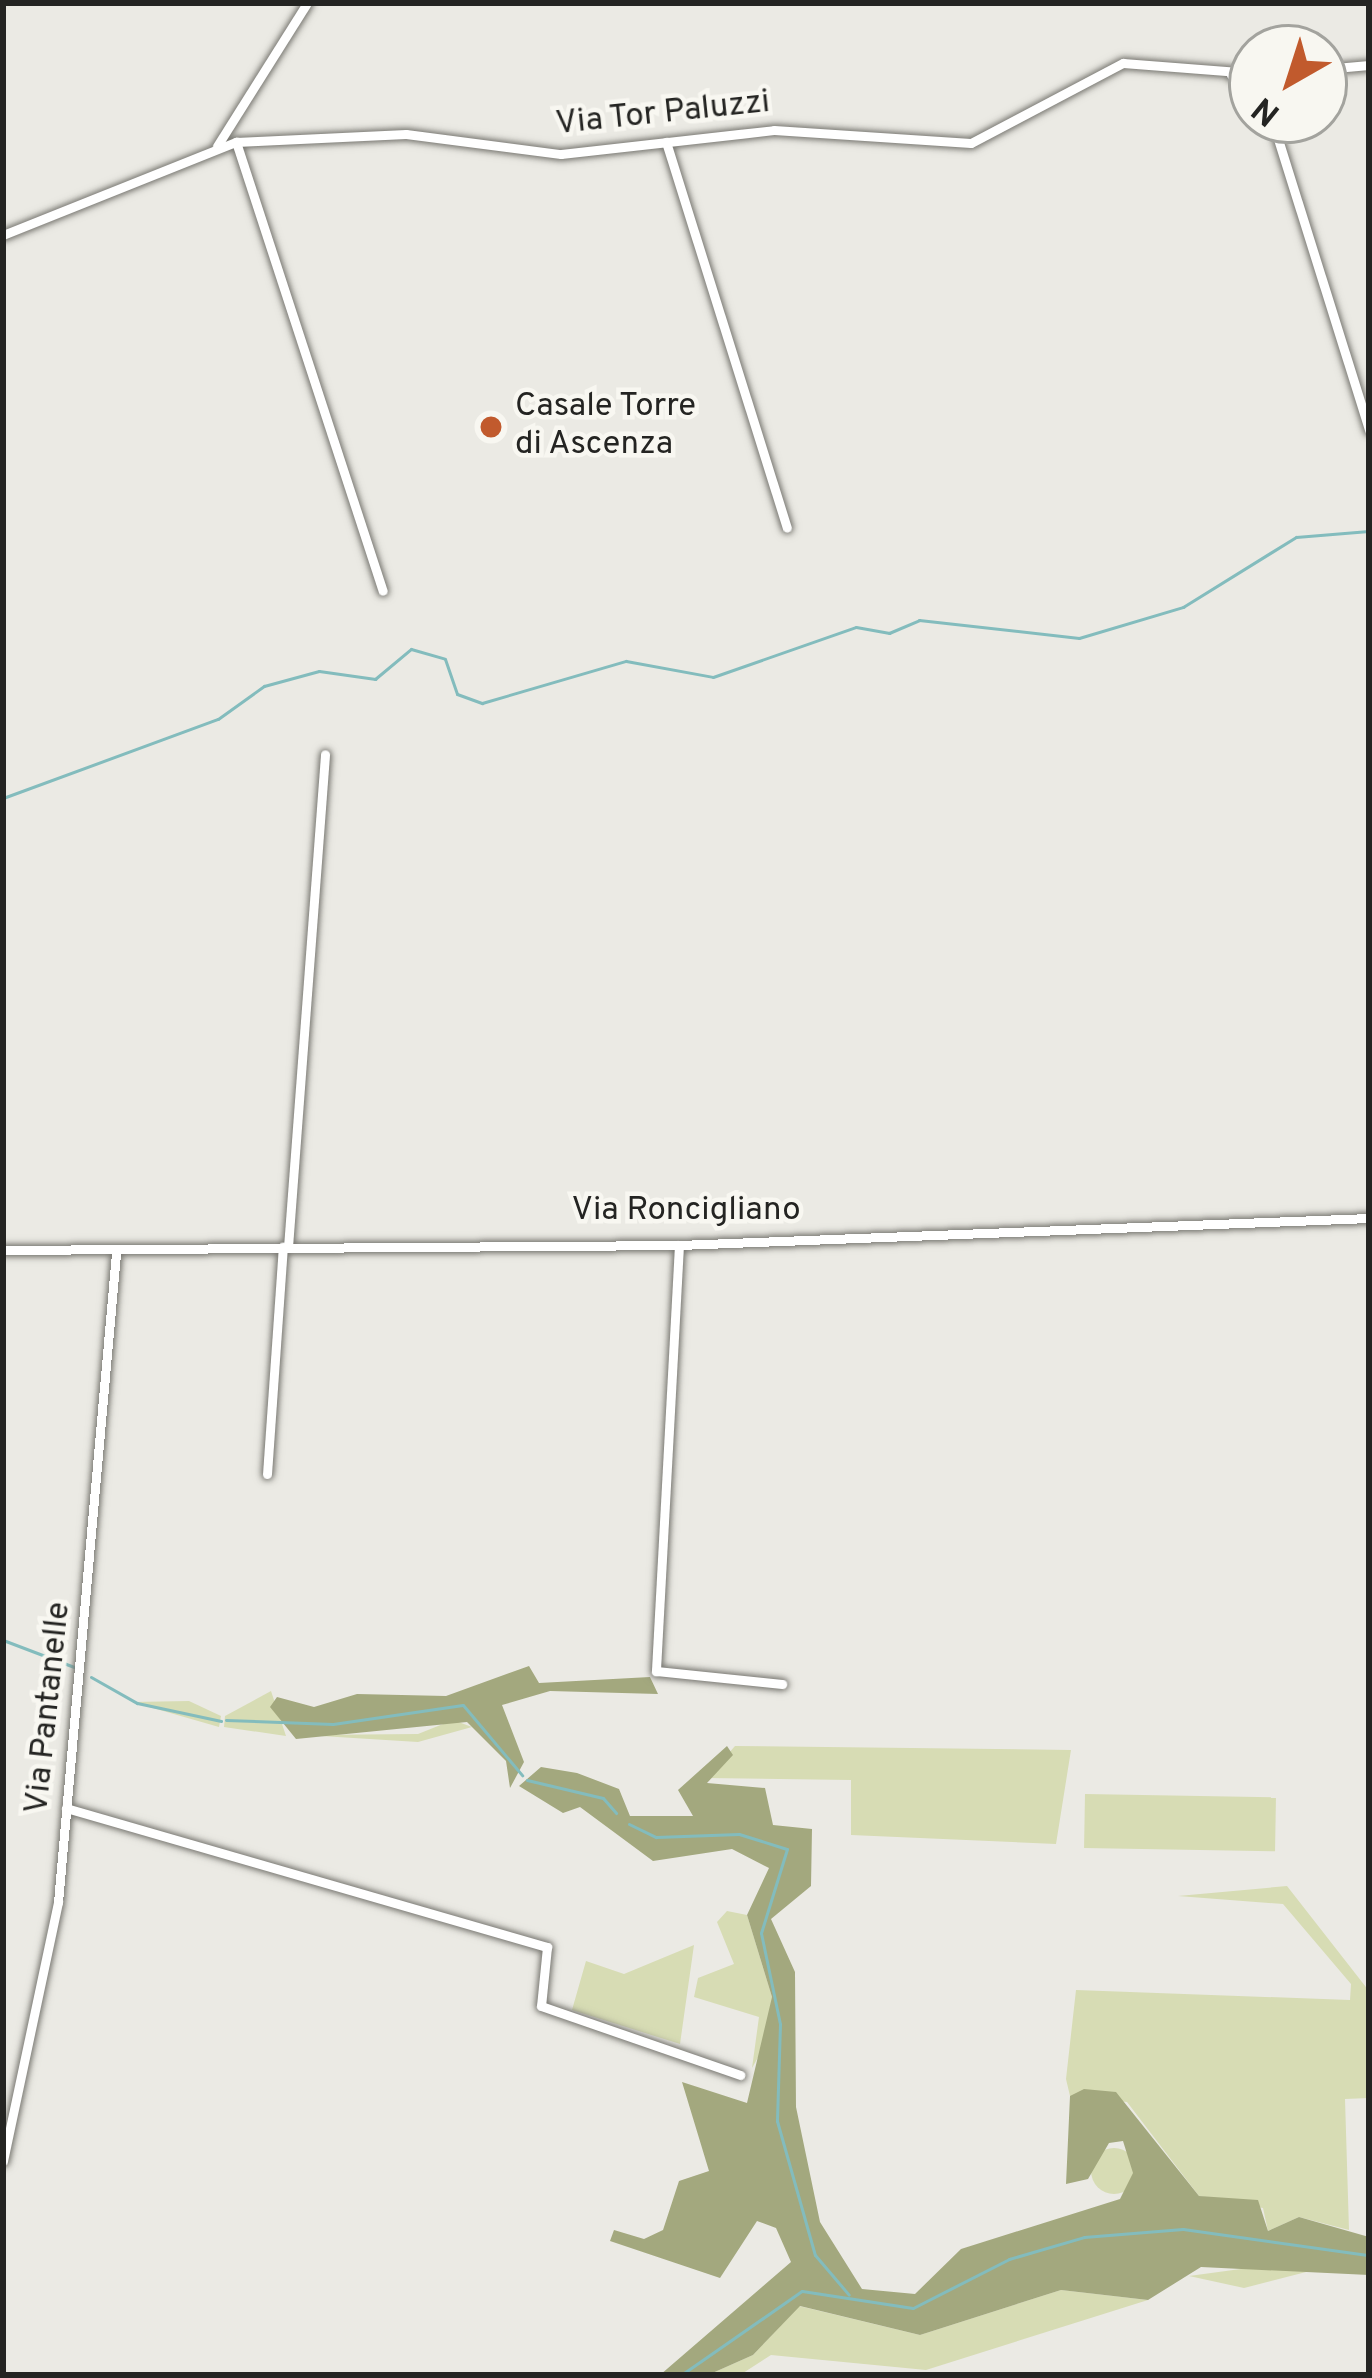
<!DOCTYPE html>
<style>
body{margin:0}
#map{position:relative;width:1372px;height:2378px;overflow:hidden;background:#ebeae4;font-family:Overpass,sans-serif}
div>[style]{position:absolute}
.green>*{inset:0;background:#d7dcb4;transform-origin:0 0}
.round{border-radius:50%}
.forest>*{inset:0;background:#a3a87e}
.stream>*{height:3px;margin:-1.5px;padding:0 1.5px;transform-origin:1.5px;border-radius:1.5px;background:#83bcbd}
.roads{filter:drop-shadow(0 0 3px #797872) drop-shadow(0 0 3px #797872)}
.street>*{height:9px;margin:-4.5px;padding:0 4.5px;transform-origin:4.5px;border-radius:4.5px;background:#fff}
.dots>*{width:33px;height:33px;translate:-50% -50%;box-sizing:border-box;border:6px solid #f8f7f1;border-radius:50%}
span{translate:-50% -50%;white-space:nowrap;text-align:center;line-height:1.15;-webkit-text-stroke:9px #f8f7f1;paint-order:stroke}
.street-label{font-size:33px;color:#242422}
.poi-label{font-size:33px;color:#242422}
.left{translate:0 -50%;text-align:left}
.frame{position:absolute;inset:0;border:6px solid #242422;pointer-events:none}
.north{position:absolute;left:1228px;top:24px;width:120px;height:120px;box-sizing:border-box;background:#f8f7f1;border:3px solid #a3a39e;border-radius:50%;rotate:219deg;font-size:33px;font-weight:700;line-height:48px;text-align:center;color:#242422}
.north::after{content:'';display:block;margin:auto;width:42px;height:54px;background:#c15a2d;clip-path:polygon(50% 0,100% 100%,50% 72%,0 100%)}
</style>
<div id="map">
<div class="green">
<div style="clip-path:polygon(271px 1691px,286px 1736px,224px 1727px,225px 1716px)"></div>
<div style="clip-path:polygon(189px 1701px,221px 1716px,219px 1727px,132px 1702px)"></div>
<div style="clip-path:polygon(453px 1720px,472px 1727px,418px 1742px,305px 1735px,418px 1734px)"></div>
<div style="clip-path:polygon(735px 1746px,1071px 1750px,1056px 1844px,851px 1835px,851px 1780px,707px 1778px)"></div>
<div style="left:1085px;top:1794px;width:191px;height:54px;rotate:1deg"></div>
<div style="clip-path:polygon(1287px 1886px,1369px 1991px,1369px 2098px,1345px 2099px,1349px 2230px,1299px 2217px,1268px 2231px,1263px 2208px,1199px 2196px,1127px 2102px,1070px 2096px,1066px 2079px,1076px 1990px,1350px 2000px,1351px 1984px,1283px 1904px,1178px 1896px)"></div>
<div style="clip-path:polygon(727px 1911px,747px 1915px,772px 1997px,770px 2036px,752px 2068px,759px 2017px,694px 1997px,698px 1978px,734px 1964px,717px 1922px)"></div>
<div style="clip-path:polygon(694px 1945px,680px 2044px,572px 2010px,586px 1961px,624px 1974px)"></div>
<div class="round" style="left:1091px;top:2148px;width:46px;height:46px"></div>
<div style="clip-path:polygon(1270px 2265px,1310px 2271px,1244px 2288px,1189px 2276px)"></div>
<div style="clip-path:polygon(1061px 2290px,1148px 2300px,926px 2370px,771px 2355px,740px 2375px,708px 2375px,753px 2355px,799px 2306px,920px 2335px)"></div>
</div>
<div class="forest">
<div style="clip-path:polygon(529px 1666px,539px 1683px,650px 1677px,658px 1694px,550px 1691px,502px 1705px,524px 1762px,510px 1788px,506px 1761px,467px 1722px,296px 1739px,270px 1707px,277px 1697px,314px 1707px,357px 1694px,446px 1696px)"></div>
<div style="clip-path:polygon(727px 1746px,733px 1755px,707px 1783px,765px 1788px,773px 1825px,812px 1829px,811px 1886px,771px 1919px,795px 1972px,796px 2107px,820px 2222px,862px 2289px,915px 2294px,961px 2249px,1120px 2199px,1133px 2173px,1123px 2141px,1109px 2143px,1088px 2179px,1066px 2184px,1070px 2096px,1084px 2089px,1116px 2092px,1199px 2196px,1258px 2200px,1268px 2231px,1299px 2217px,1369px 2237px,1369px 2275px,1201px 2267px,1148px 2300px,1061px 2290px,920px 2335px,800px 2306px,753px 2355px,708px 2375px,660px 2375px,791px 2262px,776px 2228px,757px 2221px,720px 2278px,610px 2241px,614px 2230px,644px 2239px,663px 2230px,679px 2181px,709px 2171px,682px 2082px,747px 2103px,772px 1997px,747px 1915px,769px 1868px,732px 1849px,653px 1861px,580px 1807px,563px 1813px,519px 1786px,541px 1767px,577px 1773px,619px 1789px,630px 1816px,693px 1816px,678px 1790px)"></div>
</div>
<div class="stream">
<div style="left:3px;top:798px;width:229px;rotate:-20.2deg"></div>
<div style="left:218px;top:719px;width:57px;rotate:-35.7deg"></div>
<div style="left:264px;top:686px;width:57px;rotate:-15.3deg"></div>
<div style="left:319px;top:671px;width:57px;rotate:8.1deg"></div>
<div style="left:375px;top:679px;width:47px;rotate:-39.8deg"></div>
<div style="left:411px;top:649px;width:35px;rotate:16deg"></div>
<div style="left:445px;top:659px;width:37px;rotate:71deg"></div>
<div style="left:457px;top:694px;width:27px;rotate:20deg"></div>
<div style="left:482px;top:703px;width:150px;rotate:-16.3deg"></div>
<div style="left:626px;top:661px;width:88px;rotate:10.4deg"></div>
<div style="left:713px;top:677px;width:151px;rotate:-19.3deg"></div>
<div style="left:856px;top:627px;width:34px;rotate:10deg"></div>
<div style="left:889px;top:633px;width:33px;rotate:-23deg"></div>
<div style="left:919px;top:620px;width:161px;rotate:6.4deg"></div>
<div style="left:1079px;top:638px;width:109px;rotate:-16.6deg"></div>
<div style="left:1183px;top:607px;width:133px;rotate:-31.8deg"></div>
<div style="left:1296px;top:537px;width:73px;rotate:-4.7deg"></div>
<div style="left:3px;top:1640px;width:76px;rotate:20.8deg"></div>
<div style="left:91px;top:1677px;width:53px;rotate:29.5deg"></div>
<div style="left:137px;top:1703px;width:86px;rotate:12.1deg"></div>
<div style="left:226px;top:1720px;width:107px;rotate:2.1deg"></div>
<div style="left:333px;top:1724px;width:131px;rotate:-8.3deg"></div>
<div style="left:463px;top:1705px;width:92px;rotate:49.9deg"></div>
<div style="left:527px;top:1780px;width:78px;rotate:13.3deg"></div>
<div style="left:603px;top:1798px;width:20px;rotate:49deg"></div>
<div style="left:629px;top:1824px;width:30px;rotate:26deg"></div>
<div style="left:656px;top:1837px;width:83px;rotate:-2.1deg"></div>
<div style="left:739px;top:1834px;width:50px;rotate:17.4deg"></div>
<div style="left:787px;top:1849px;width:88px;rotate:107.2deg"></div>
<div style="left:761px;top:1933px;width:93px;rotate:78.2deg"></div>
<div style="left:780px;top:2024px;width:97px;rotate:91.8deg"></div>
<div style="left:777px;top:2121px;width:139px;rotate:74.2deg"></div>
<div style="left:815px;top:2255px;width:52px;rotate:49.6deg"></div>
<div style="left:681px;top:2375px;width:147px;rotate:-34.8deg"></div>
<div style="left:802px;top:2291px;width:112px;rotate:8.7deg"></div>
<div style="left:913px;top:2308px;width:108px;rotate:-27deg"></div>
<div style="left:1009px;top:2259px;width:78px;rotate:-16.3deg"></div>
<div style="left:1084px;top:2237px;width:99px;rotate:-4.6deg"></div>
<div style="left:1183px;top:2229px;width:188px;rotate:8deg"></div>
</div>
<div class="roads">
<div class="street">
<div style="left:1324px;top:69px;width:45px;rotate:-5.1deg"></div>
<div style="left:1231px;top:75px;width:24px;rotate:28deg"></div>
<div style="left:1272px;top:120px;width:325px;rotate:72.6deg"></div>
<div style="left:236px;top:142px;width:472px;rotate:71.9deg"></div>
<div style="left:666px;top:142px;width:404px;rotate:72.6deg"></div>
<div style="left:217px;top:146px;width:169px;rotate:-57.8deg"></div>
<div style="left:3px;top:235px;width:251px;rotate:-21.8deg"></div>
<div style="left:236px;top:142px;width:170px;rotate:-2.7deg"></div>
<div style="left:406px;top:134px;width:156px;rotate:7.4deg"></div>
<div style="left:561px;top:154px;width:214px;rotate:-6.4deg"></div>
<div style="left:774px;top:130px;width:197px;rotate:3.8deg"></div>
<div style="left:971px;top:143px;width:172px;rotate:-27.8deg"></div>
<div style="left:1123px;top:63px;width:129px;rotate:4.4deg"></div>
<div style="left:679px;top:1245px;width:427px;rotate:93.1deg"></div>
<div style="left:656px;top:1671px;width:127px;rotate:5.9deg"></div>
<div style="left:288px;top:1247px;width:494px;rotate:-85.7deg"></div>
<div style="left:3px;top:1250px;width:676px;rotate:-0.42deg"></div>
<div style="left:679px;top:1245px;width:691px;rotate:-2.24deg"></div>
<div style="left:267px;top:1474px;width:228px;rotate:-86deg"></div>
<div style="left:66px;top:1808px;width:501px;rotate:16.12deg"></div>
<div style="left:547px;top:1947px;width:59px;rotate:95.8deg"></div>
<div style="left:541px;top:2006px;width:211px;rotate:19.1deg"></div>
<div style="left:3px;top:2161px;width:265px;rotate:-78deg"></div>
<div style="left:58px;top:1902px;width:651px;rotate:-84.89deg"></div>
</div>
</div>
<div class="dots">
<div style="left:491px;top:427px;background:#c15a2d"></div>
</div>
<div class="street-label">
<span style="left:663px;top:115px;rotate:-6deg">Via Tor Paluzzi</span>
<span style="left:686px;top:1212px">Via Roncigliano</span>
<span style="left:50px;top:1708px;rotate:-84deg">Via Pantanelle</span>
</div>
<div class="poi-label">
<span class="left" style="left:515px;top:427px">Casale Torre<br>di Ascenza</span>
</div>
<div class="frame"></div>
<div class="north">N</div>
</div>
